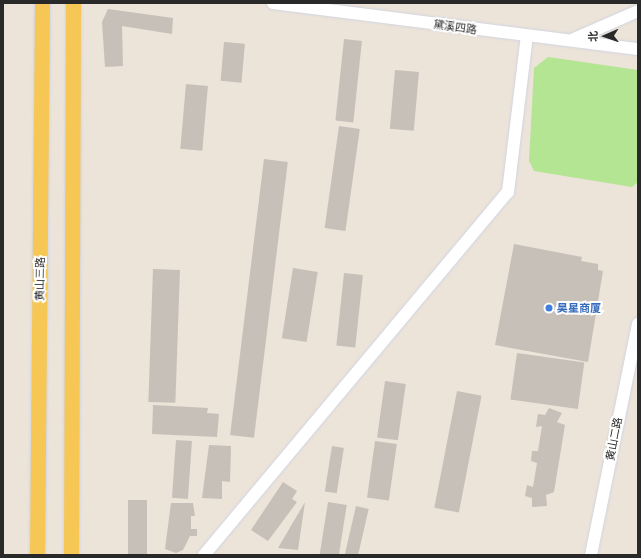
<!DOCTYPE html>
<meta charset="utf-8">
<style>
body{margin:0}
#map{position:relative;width:641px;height:558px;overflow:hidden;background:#ece3d9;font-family:"PT Sans","Noto Sans SC",sans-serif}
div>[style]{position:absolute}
.green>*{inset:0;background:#b4e593}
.building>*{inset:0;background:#c7c0b9;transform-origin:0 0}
.roads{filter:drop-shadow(0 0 1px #cfd4e2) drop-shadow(0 0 1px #cfd4e2)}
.minor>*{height:12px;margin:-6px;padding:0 6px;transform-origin:6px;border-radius:6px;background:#fff}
.major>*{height:15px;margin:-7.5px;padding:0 7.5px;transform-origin:7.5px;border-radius:7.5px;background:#f6c754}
.dots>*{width:11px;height:11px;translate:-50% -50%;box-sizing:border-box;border:2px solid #fff;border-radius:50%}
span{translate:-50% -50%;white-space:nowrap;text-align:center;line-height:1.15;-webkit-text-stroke:4px #fff;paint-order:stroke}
.street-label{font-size:11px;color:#292929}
.shop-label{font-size:11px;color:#366cbe;font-weight:700}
.left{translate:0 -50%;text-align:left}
.frame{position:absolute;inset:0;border:4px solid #292929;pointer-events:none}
.north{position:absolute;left:585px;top:16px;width:40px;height:40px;-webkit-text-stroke:3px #fff;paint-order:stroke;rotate:268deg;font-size:11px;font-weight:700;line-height:16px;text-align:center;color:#292929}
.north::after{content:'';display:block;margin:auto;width:14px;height:18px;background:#292929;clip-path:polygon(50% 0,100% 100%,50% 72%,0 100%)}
</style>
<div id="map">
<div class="green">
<div style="clip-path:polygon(548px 57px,638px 70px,638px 182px,632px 187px,534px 171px,529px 161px,534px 68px)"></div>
</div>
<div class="building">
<div style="clip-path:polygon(108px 9px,173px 18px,172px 34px,122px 26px,123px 66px,105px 67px,102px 22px)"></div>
<div style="left:344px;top:39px;width:18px;height:82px;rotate:6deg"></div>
<div style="left:224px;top:42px;width:21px;height:39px;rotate:5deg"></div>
<div style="left:395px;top:70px;width:24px;height:59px;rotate:5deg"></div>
<div style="left:186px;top:84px;width:22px;height:65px;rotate:5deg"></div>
<div style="left:339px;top:126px;width:21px;height:103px;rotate:8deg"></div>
<div style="left:264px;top:159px;width:24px;height:278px;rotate:7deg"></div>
<div style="clip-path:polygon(514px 244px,582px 257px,581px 261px,598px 264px,598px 270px,603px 271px,588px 362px,495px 345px)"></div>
<div style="left:293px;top:268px;width:25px;height:71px;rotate:9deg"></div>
<div style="left:153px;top:269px;width:27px;height:133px;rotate:2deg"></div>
<div style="left:344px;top:273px;width:19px;height:73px;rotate:6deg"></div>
<div style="left:517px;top:353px;width:68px;height:47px;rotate:8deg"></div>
<div style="left:385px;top:381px;width:21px;height:57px;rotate:8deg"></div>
<div style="left:457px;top:391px;width:25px;height:119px;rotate:11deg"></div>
<div style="clip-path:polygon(153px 405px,208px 408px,207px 413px,219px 414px,217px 437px,152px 434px)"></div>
<div style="clip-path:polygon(549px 408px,562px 413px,557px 422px,565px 425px,554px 492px,546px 495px,547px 506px,532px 507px,532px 498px,525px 496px,527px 485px,533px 487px,537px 463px,531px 461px,532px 451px,538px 451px,542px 426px,536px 427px,538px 414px,545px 415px)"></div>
<div style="left:176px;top:440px;width:16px;height:58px;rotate:4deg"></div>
<div style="left:375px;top:441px;width:22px;height:57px;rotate:8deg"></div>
<div style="clip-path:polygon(209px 445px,231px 446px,230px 482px,222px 481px,222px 499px,202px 498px)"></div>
<div style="left:332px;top:446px;width:12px;height:46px;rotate:9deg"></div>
<div style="clip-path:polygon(283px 482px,297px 491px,292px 499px,297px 502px,268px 541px,251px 530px)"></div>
<div style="left:147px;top:500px;width:55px;height:19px;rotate:90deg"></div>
<div style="clip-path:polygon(305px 502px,298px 550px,278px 548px)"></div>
<div style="left:328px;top:502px;width:19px;height:54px;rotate:9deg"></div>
<div style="clip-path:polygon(171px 503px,193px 503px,195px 516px,191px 516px,191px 529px,197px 529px,197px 536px,190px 536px,183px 550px,176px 553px,165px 549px)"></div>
<div style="left:356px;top:506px;width:13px;height:50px;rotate:13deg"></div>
</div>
<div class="roads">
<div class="minor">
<div style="left:273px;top:3px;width:368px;rotate:7.2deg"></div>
<div style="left:574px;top:39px;width:70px;rotate:-23.6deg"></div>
<div style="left:204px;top:555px;width:473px;rotate:-50.1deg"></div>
<div style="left:508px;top:192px;width:157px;rotate:-83.1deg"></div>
<div style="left:591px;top:555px;width:236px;rotate:-78.5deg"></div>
</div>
<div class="major">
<div style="left:37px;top:555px;width:552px;rotate:-89.48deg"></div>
<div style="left:71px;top:555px;width:552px;rotate:-89.79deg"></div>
</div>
</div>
<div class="dots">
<div style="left:549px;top:308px;background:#3f7fe0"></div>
</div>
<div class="street-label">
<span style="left:455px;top:27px;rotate:8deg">黛溪四路</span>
<span style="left:40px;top:279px;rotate:-89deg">黄山三路</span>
<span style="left:614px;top:439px;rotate:-79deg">黄山二路</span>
</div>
<div class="shop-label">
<span class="left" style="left:557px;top:308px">昊星商厦</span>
</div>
<div class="frame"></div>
<div class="north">北</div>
</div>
